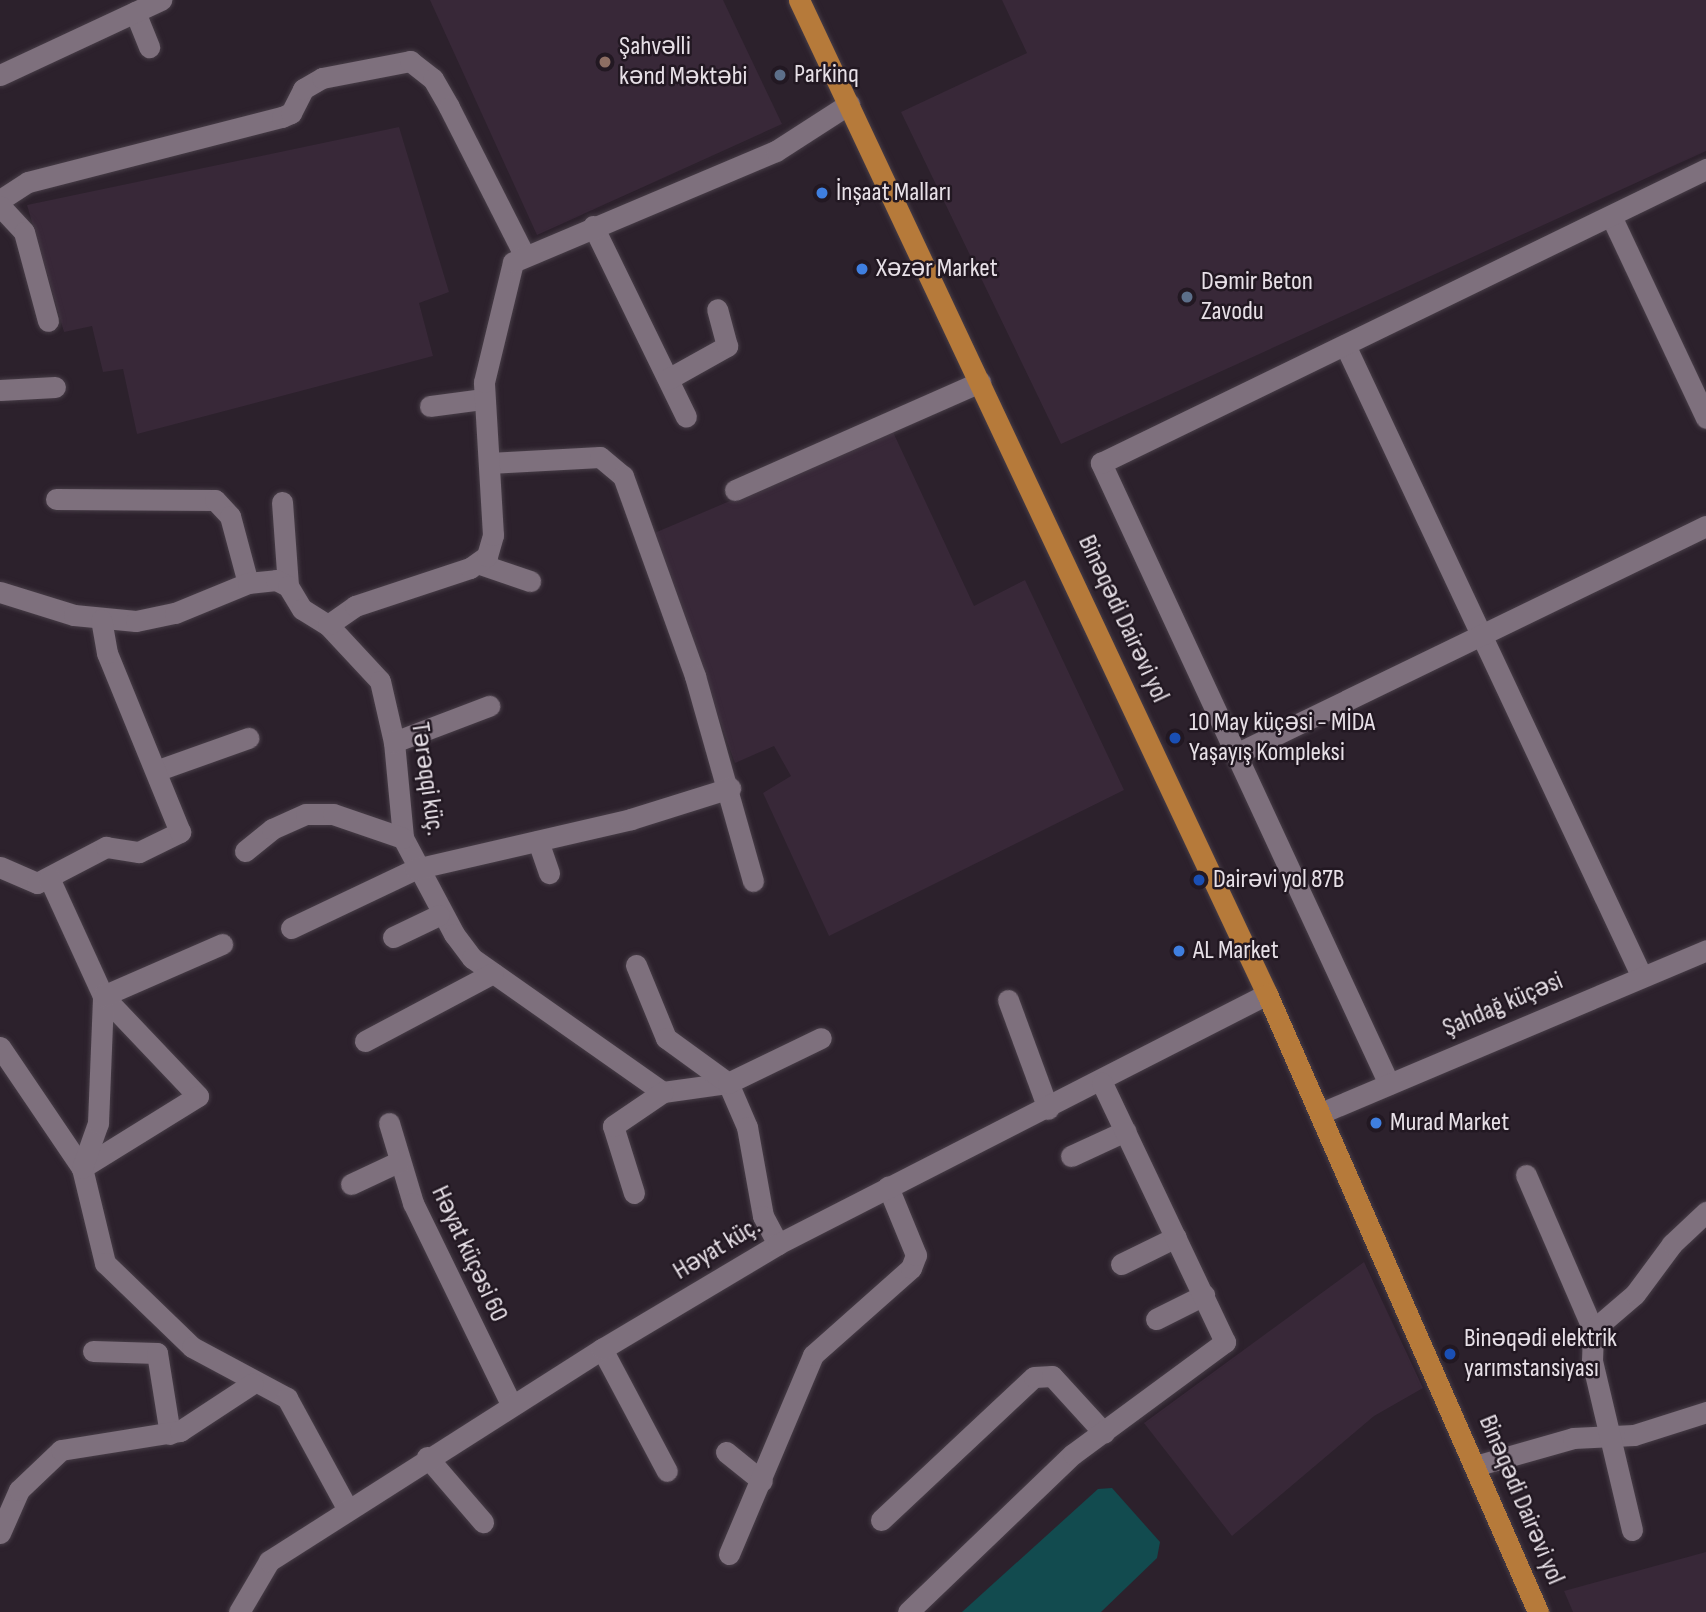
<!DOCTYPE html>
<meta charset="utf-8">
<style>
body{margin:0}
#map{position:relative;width:1706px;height:1612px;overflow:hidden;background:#2c212c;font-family:"Sofia Sans Condensed",sans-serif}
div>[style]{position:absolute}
.built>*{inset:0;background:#382838}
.water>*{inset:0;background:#124b4f}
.roads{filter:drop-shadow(0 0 2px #473d47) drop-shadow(0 0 2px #473d47)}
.minor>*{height:21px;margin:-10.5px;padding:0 10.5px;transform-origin:10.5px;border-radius:10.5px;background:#7e707d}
.major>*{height:21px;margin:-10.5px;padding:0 10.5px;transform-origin:10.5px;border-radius:10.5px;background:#b67a3a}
.dots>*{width:19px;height:19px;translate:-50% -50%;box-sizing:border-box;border:4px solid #221822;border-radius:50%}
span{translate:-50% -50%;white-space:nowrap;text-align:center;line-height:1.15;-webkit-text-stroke:5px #221822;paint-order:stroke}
.poi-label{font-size:26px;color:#e7e0e7}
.left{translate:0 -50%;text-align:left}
.street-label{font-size:26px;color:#e7e0e7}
</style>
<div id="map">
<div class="built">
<div style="clip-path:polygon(430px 0,723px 0,782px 124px,537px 235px)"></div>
<div style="clip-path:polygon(1002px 0,1706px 0,1706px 151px,1061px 444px,901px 112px,1027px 53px)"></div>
<div style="clip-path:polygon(399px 127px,449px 292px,419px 303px,433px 356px,137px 434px,123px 369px,103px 372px,92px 326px,64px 332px,27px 205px)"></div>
<div style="clip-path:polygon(893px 432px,974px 606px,1025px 580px,1124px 790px,829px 936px,763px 793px,791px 776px,774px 746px,735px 763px,652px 534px)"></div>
<div style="clip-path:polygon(1364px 1262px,1423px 1388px,1374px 1416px,1232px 1536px,1144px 1423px)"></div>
<div style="clip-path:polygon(1706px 1552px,1706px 1612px,1573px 1612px,1564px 1591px)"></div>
</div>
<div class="water">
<div style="clip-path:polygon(1112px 1488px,1160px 1542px,1157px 1558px,1101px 1612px,962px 1612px,1098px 1489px)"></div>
</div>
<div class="roads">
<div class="minor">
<div style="left:135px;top:12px;width:38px;rotate:68deg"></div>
<div style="left:0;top:75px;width:178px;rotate:-25deg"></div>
<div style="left:0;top:200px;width:33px;rotate:-33deg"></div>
<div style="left:28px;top:182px;width:262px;rotate:-14.4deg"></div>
<div style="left:282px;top:117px;width:10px;rotate:-24deg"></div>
<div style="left:291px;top:113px;width:27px;rotate:-63deg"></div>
<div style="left:303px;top:89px;width:22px;rotate:-30deg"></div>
<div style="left:322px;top:78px;width:90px;rotate:-10.9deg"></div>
<div style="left:410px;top:61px;width:29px;rotate:38deg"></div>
<div style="left:433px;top:79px;width:32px;rotate:60deg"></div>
<div style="left:449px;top:107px;width:164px;rotate:63.1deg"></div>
<div style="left:0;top:206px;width:35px;rotate:47deg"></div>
<div style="left:24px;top:232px;width:92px;rotate:74.9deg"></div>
<div style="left:1611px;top:216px;width:223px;rotate:64.8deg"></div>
<div style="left:593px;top:226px;width:212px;rotate:64deg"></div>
<div style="left:1345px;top:345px;width:698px;rotate:64.83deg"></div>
<div style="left:668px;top:379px;width:68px;rotate:-29.2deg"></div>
<div style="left:727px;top:346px;width:38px;rotate:-105deg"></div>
<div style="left:0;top:390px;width:55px;rotate:-3.1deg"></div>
<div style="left:430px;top:406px;width:53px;rotate:-7.5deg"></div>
<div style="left:489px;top:463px;width:111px;rotate:-3.1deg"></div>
<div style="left:600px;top:457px;width:30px;rotate:40deg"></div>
<div style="left:623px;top:476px;width:213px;rotate:70.2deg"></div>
<div style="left:695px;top:676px;width:213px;rotate:74.2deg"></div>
<div style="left:735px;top:490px;width:268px;rotate:-23.8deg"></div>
<div style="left:56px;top:499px;width:159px;rotate:0.4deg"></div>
<div style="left:215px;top:500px;width:22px;rotate:47deg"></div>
<div style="left:230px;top:516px;width:69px;rotate:75deg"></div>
<div style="left:282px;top:502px;width:84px;rotate:85.9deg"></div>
<div style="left:480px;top:564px;width:53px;rotate:18.8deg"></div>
<div style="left:0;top:592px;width:77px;rotate:17.3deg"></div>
<div style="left:74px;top:615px;width:62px;rotate:5.5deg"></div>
<div style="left:136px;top:621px;width:40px;rotate:-12deg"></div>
<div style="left:175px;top:613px;width:79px;rotate:-22.3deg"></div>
<div style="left:248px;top:583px;width:28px;rotate:-6deg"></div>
<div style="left:276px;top:580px;width:13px;rotate:27deg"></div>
<div style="left:288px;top:586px;width:27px;rotate:59deg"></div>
<div style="left:302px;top:609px;width:31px;rotate:32deg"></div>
<div style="left:328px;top:625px;width:76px;rotate:47.1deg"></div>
<div style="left:380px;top:681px;width:63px;rotate:77.1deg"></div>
<div style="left:394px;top:742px;width:96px;rotate:84.6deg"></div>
<div style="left:403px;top:838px;width:109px;rotate:62deg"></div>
<div style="left:454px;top:934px;width:30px;rotate:53deg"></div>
<div style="left:472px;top:958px;width:233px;rotate:35.1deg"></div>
<div style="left:663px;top:1092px;width:66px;rotate:-7.9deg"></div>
<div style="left:728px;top:1083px;width:48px;rotate:66.6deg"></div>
<div style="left:747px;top:1127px;width:90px;rotate:79.8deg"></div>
<div style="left:763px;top:1216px;width:32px;rotate:62deg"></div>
<div style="left:328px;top:625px;width:33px;rotate:-35deg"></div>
<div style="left:355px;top:606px;width:121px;rotate:-18.3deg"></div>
<div style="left:470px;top:568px;width:21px;rotate:-35deg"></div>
<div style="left:487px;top:556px;width:22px;rotate:-74deg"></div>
<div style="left:493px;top:535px;width:153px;rotate:-93.4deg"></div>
<div style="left:484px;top:382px;width:123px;rotate:-76.4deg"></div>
<div style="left:513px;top:262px;width:285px;rotate:-22.9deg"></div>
<div style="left:776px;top:151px;width:87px;rotate:-32.8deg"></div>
<div style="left:394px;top:742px;width:102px;rotate:-20.8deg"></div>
<div style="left:1238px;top:753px;width:520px;rotate:-25.88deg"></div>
<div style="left:158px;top:770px;width:96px;rotate:-19.6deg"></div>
<div style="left:538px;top:841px;width:34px;rotate:71deg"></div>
<div style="left:245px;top:851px;width:35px;rotate:-39deg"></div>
<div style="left:272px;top:829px;width:37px;rotate:-24deg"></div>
<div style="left:306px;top:814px;width:27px"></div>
<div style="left:333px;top:814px;width:74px;rotate:18.9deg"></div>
<div style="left:0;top:867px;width:40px;rotate:23.4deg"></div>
<div style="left:37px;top:883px;width:78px;rotate:-27.6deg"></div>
<div style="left:106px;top:847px;width:33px;rotate:9deg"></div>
<div style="left:139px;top:852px;width:46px;rotate:-26deg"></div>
<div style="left:180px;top:832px;width:193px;rotate:-112.2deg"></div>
<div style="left:107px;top:653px;width:34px;rotate:-100deg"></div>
<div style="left:49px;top:878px;width:130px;rotate:65.4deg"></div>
<div style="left:103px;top:996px;width:138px;rotate:46.5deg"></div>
<div style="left:198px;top:1096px;width:137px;rotate:148.2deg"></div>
<div style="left:291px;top:928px;width:137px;rotate:-25.4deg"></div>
<div style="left:415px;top:869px;width:222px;rotate:-13deg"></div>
<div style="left:631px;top:819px;width:104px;rotate:-17.4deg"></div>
<div style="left:393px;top:937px;width:51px;rotate:-25.6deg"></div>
<div style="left:636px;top:965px;width:79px;rotate:67.7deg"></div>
<div style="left:666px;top:1038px;width:77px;rotate:36deg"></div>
<div style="left:728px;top:1083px;width:103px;rotate:-25.8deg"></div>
<div style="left:1008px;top:1000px;width:116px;rotate:69.8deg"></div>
<div style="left:365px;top:1041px;width:145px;rotate:-28deg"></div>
<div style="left:0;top:1047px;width:146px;rotate:55.9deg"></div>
<div style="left:82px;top:1168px;width:98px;rotate:76.4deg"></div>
<div style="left:105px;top:1263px;width:121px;rotate:44deg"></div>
<div style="left:192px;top:1347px;width:108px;rotate:28.2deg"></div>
<div style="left:287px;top:1398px;width:125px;rotate:61.4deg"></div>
<div style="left:1389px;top:1084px;width:685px;rotate:-114.88deg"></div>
<div style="left:1101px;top:463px;width:673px;rotate:-25.92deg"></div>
<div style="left:1321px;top:1113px;width:418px;rotate:-22.9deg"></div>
<div style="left:389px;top:1123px;width:84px;rotate:73.3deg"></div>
<div style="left:413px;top:1203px;width:224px;rotate:64deg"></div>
<div style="left:1071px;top:1156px;width:60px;rotate:-24.8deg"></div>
<div style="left:82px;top:1168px;width:48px;rotate:-70.4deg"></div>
<div style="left:98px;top:1123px;width:127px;rotate:-87.7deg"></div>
<div style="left:103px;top:996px;width:130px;rotate:-23.6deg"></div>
<div style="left:1526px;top:1175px;width:169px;rotate:66.6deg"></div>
<div style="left:351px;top:1184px;width:52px;rotate:-25.1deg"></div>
<div style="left:634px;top:1193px;width:70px;rotate:-107.4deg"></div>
<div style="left:613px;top:1126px;width:60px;rotate:-34.2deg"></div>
<div style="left:1121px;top:1264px;width:61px;rotate:-26.1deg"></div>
<div style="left:1156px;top:1319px;width:54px;rotate:-26.6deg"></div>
<div style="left:602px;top:1349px;width:138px;rotate:62deg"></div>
<div style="left:93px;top:1351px;width:64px;rotate:1.8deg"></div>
<div style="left:157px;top:1353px;width:82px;rotate:80.9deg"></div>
<div style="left:726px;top:1452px;width:46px;rotate:38.9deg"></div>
<div style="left:427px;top:1457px;width:86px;rotate:49.3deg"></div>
<div style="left:1475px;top:1466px;width:102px;rotate:-15.9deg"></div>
<div style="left:1573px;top:1438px;width:61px;rotate:-2.8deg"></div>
<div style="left:1634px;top:1435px;width:76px;rotate:-17.7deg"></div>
<div style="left:881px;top:1520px;width:209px;rotate:-43.1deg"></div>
<div style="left:1034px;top:1377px;width:18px;rotate:-3deg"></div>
<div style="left:1052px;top:1376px;width:77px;rotate:47.6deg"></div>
<div style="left:1632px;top:1530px;width:174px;rotate:-103.3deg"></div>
<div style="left:1592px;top:1361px;width:31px;rotate:-88deg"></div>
<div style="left:1593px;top:1330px;width:55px;rotate:-40.6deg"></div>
<div style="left:1635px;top:1294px;width:62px;rotate:-53.5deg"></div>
<div style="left:1672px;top:1244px;width:47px;rotate:-43.3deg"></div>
<div style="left:0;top:1533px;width:47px;rotate:-66.2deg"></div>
<div style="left:19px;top:1490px;width:58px;rotate:-43.6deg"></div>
<div style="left:61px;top:1450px;width:121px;rotate:-9.1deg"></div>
<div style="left:180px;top:1431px;width:87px;rotate:-33.3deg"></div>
<div style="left:729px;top:1554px;width:216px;rotate:-67.1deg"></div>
<div style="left:813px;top:1355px;width:131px;rotate:-41.6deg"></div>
<div style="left:911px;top:1268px;width:14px;rotate:-69deg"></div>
<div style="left:916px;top:1255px;width:74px;rotate:-112.4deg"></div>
<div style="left:239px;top:1612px;width:59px;rotate:-59.5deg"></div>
<div style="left:269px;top:1561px;width:395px;rotate:-32.5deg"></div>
<div style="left:602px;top:1349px;width:205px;rotate:-30.8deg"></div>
<div style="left:778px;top:1244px;width:549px;rotate:-27.08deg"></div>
<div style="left:908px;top:1612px;width:228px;rotate:-43.8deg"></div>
<div style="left:1073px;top:1454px;width:189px;rotate:-36.4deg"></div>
<div style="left:1225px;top:1342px;width:287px;rotate:-115.4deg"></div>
</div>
<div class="major">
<div style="left:799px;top:0;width:1099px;rotate:64.79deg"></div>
<div style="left:1267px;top:994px;width:675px;rotate:66.32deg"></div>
</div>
</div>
<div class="dots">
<div style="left:605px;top:62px;background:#8d6e63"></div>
<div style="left:780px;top:75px;background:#5c6f8a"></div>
<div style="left:822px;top:193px;background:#3f7fe0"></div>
<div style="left:862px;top:269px;background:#3f7fe0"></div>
<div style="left:1187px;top:297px;background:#5c6f8a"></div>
<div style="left:1175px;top:738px;background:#1a4fb4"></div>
<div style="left:1199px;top:880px;background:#1a4fb4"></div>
<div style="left:1179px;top:951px;background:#3f7fe0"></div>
<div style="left:1376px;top:1123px;background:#3f7fe0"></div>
<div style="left:1450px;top:1354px;background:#1a4fb4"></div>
</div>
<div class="poi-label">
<span class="left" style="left:619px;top:62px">Şahvəlli<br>kənd Məktəbi</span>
<span class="left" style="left:794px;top:75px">Parkinq</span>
<span class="left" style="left:836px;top:193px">İnşaat Malları</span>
<span class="left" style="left:876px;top:269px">Xəzər Market</span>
<span class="left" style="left:1201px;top:297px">Dəmir Beton<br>Zavodu</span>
<span class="left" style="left:1189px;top:738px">10 May küçəsi - MİDA<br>Yaşayış Kompleksi</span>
<span class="left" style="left:1213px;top:880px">Dairəvi yol 87B</span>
<span class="left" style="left:1193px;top:951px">AL Market</span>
<span class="left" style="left:1390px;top:1123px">Murad Market</span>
<span class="left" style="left:1464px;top:1354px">Binəqədi elektrik<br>yarımstansiyası</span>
</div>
<div class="street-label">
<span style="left:1123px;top:619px;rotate:65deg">Binəqədi Dairəvi yol</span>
<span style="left:427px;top:779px;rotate:82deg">Tərəqqi küç.</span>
<span style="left:1503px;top:1005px;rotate:-23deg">Şahdağ küçəsi</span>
<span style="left:717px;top:1249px;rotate:-31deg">Həyat küç.</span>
<span style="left:469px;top:1254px;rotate:65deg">Həyat küçəsi 60</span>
<span style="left:1521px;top:1500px;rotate:67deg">Binəqədi Dairəvi yol</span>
</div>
</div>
